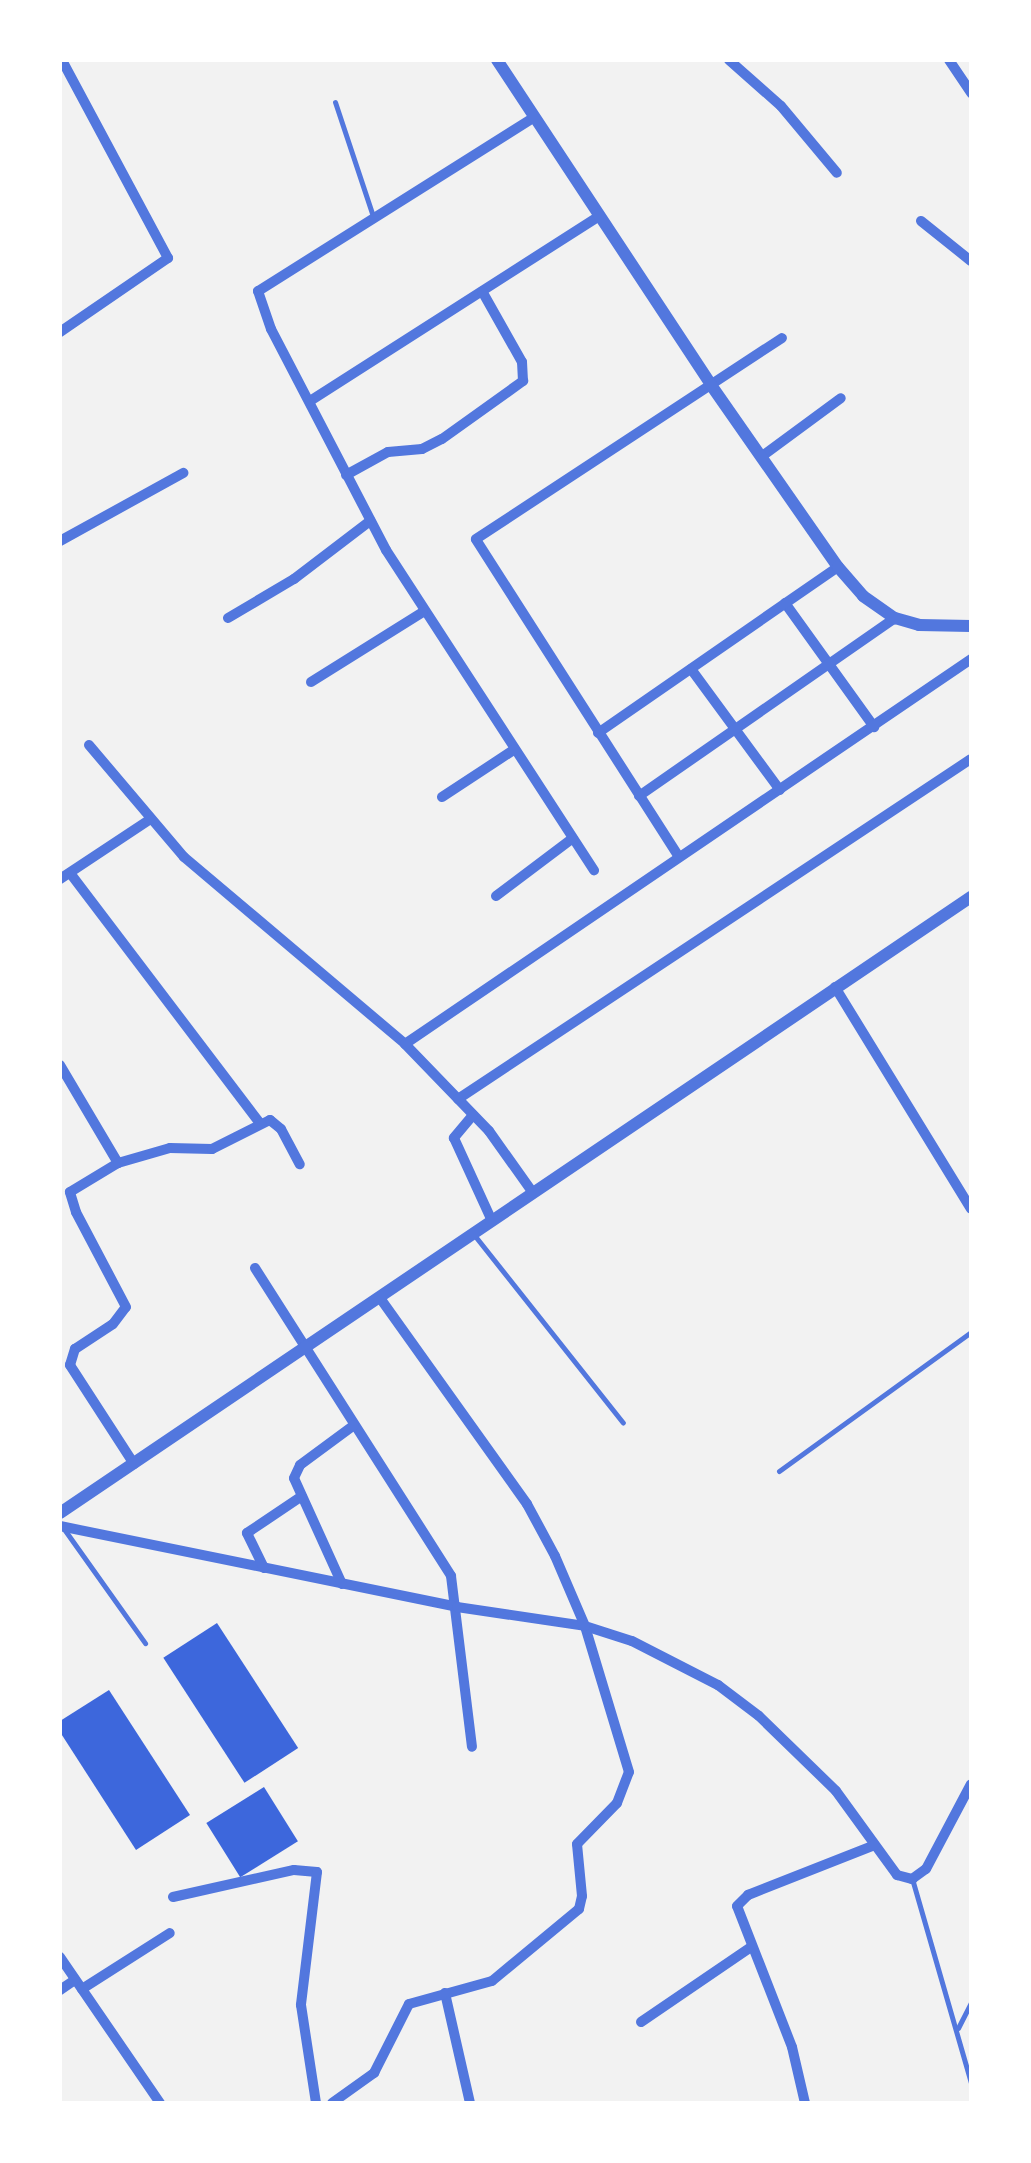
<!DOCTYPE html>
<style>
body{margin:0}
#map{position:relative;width:1031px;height:2163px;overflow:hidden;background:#f2f2f2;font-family:"Asap Condensed",sans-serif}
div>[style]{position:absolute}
.building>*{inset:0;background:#3d67dc;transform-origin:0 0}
.service>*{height:5px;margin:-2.5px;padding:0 2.5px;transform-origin:2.5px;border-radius:2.5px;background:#5277de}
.minor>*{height:10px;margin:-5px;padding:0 5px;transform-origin:5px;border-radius:5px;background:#5277de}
.tertiary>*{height:12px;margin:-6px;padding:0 6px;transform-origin:6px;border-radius:6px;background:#5277de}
span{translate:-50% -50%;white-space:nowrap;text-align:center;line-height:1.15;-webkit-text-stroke:8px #fff;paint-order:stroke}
.frame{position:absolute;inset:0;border:62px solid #fff;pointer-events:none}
</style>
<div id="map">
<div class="building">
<div style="left:217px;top:1623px;width:149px;height:64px;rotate:57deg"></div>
<div style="clip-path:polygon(109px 1690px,190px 1815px,136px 1850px,60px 1732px,60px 1721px)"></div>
<div style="left:264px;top:1787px;width:64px;height:68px;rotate:58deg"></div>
</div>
<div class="service">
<div style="left:335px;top:102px;width:120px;rotate:71.6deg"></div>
<div style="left:475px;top:1236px;width:238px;rotate:51.6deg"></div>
<div style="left:779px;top:1471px;width:237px;rotate:-35.9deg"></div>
<div style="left:64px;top:1529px;width:140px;rotate:54.6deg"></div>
<div style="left:913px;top:1882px;width:209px;rotate:73.9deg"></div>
<div style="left:958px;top:2028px;width:29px;rotate:-63deg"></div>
</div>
<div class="minor">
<div style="left:729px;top:60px;width:69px;rotate:41.5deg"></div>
<div style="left:781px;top:106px;width:87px;rotate:50.1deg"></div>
<div style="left:949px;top:60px;width:40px;rotate:56deg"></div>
<div style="left:533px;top:118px;width:325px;rotate:147.8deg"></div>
<div style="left:258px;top:291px;width:40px;rotate:71.1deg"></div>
<div style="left:271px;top:329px;width:249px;rotate:62.5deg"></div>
<div style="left:386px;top:550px;width:382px;rotate:57deg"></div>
<div style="left:921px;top:221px;width:64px;rotate:38.7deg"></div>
<div style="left:60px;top:332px;width:131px;rotate:-34.4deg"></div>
<div style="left:168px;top:258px;width:225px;rotate:-118.2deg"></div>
<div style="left:310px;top:401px;width:343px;rotate:-32.6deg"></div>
<div style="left:761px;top:457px;width:99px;rotate:-36.4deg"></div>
<div style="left:346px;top:475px;width:48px;rotate:-28.7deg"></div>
<div style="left:388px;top:452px;width:34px;rotate:-5deg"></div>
<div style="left:422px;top:449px;width:22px;rotate:-27deg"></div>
<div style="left:442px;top:439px;width:100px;rotate:-35.6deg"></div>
<div style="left:523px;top:381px;width:19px;rotate:-93deg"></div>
<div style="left:522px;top:362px;width:81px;rotate:-119.4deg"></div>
<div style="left:60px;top:541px;width:141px;rotate:-28.9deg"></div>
<div style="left:785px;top:603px;width:153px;rotate:54.3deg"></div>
<div style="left:228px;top:618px;width:77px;rotate:-30.6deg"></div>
<div style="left:294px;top:579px;width:96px;rotate:-37.3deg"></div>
<div style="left:691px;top:669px;width:150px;rotate:53.7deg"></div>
<div style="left:311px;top:682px;width:132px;rotate:-32deg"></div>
<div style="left:598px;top:733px;width:292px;rotate:-34.7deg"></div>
<div style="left:89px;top:745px;width:147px;rotate:49.7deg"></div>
<div style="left:184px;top:857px;width:289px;rotate:40.2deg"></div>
<div style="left:405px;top:1044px;width:121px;rotate:46deg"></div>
<div style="left:489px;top:1131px;width:76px;rotate:54.6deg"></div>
<div style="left:639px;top:796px;width:312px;rotate:-34.8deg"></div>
<div style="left:442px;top:797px;width:87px;rotate:-33.3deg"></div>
<div style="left:679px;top:857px;width:377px;rotate:-122.6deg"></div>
<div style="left:476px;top:539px;width:366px;rotate:-33.3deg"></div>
<div style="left:70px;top:873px;width:314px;rotate:52.8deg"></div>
<div style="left:60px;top:879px;width:107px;rotate:-33.5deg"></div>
<div style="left:496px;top:896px;width:96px;rotate:-37deg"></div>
<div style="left:835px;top:987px;width:260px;rotate:58.5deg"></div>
<div style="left:405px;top:1044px;width:685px;rotate:-34.22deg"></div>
<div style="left:60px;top:1065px;width:114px;rotate:59.4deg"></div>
<div style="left:458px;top:1099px;width:615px;rotate:-33.54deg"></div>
<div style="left:473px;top:1115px;width:30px;rotate:130deg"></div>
<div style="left:454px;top:1138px;width:91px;rotate:65.4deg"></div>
<div style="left:255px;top:1268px;width:365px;rotate:57.5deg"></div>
<div style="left:451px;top:1576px;width:172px;rotate:83deg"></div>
<div style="left:134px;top:1464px;width:118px;rotate:-122.9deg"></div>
<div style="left:70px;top:1365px;width:17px;rotate:-73deg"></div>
<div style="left:75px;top:1349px;width:45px;rotate:-33.3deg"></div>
<div style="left:113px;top:1324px;width:21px;rotate:-53deg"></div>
<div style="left:126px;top:1307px;width:107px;rotate:-117.8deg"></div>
<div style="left:76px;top:1212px;width:21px;rotate:-107deg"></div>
<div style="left:70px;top:1192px;width:56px;rotate:-31.1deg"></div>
<div style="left:118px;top:1163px;width:54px;rotate:-16.1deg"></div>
<div style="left:170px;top:1148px;width:42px;rotate:1.4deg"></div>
<div style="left:212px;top:1149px;width:65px;rotate:-26.6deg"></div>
<div style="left:270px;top:1120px;width:14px;rotate:39deg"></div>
<div style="left:281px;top:1129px;width:40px;rotate:62deg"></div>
<div style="left:60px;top:1526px;width:405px;rotate:11.5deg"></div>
<div style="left:457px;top:1607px;width:129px;rotate:8.4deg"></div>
<div style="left:585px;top:1626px;width:49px;rotate:17.7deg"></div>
<div style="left:632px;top:1641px;width:97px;rotate:27.1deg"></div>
<div style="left:718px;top:1685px;width:51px;rotate:37.1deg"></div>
<div style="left:759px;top:1716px;width:107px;rotate:44.2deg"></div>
<div style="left:836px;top:1791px;width:104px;rotate:54deg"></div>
<div style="left:897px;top:1875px;width:16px;rotate:15deg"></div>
<div style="left:912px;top:1879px;width:17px;rotate:-36deg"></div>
<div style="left:926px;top:1869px;width:96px;rotate:-62.1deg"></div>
<div style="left:264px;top:1568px;width:39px;rotate:-116deg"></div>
<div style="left:247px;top:1533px;width:66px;rotate:-33.9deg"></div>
<div style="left:342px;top:1584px;width:116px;rotate:-114.4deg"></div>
<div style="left:294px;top:1478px;width:14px;rotate:-65deg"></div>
<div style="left:300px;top:1465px;width:67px;rotate:-36.5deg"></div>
<div style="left:173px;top:1897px;width:124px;rotate:-12.6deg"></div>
<div style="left:294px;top:1870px;width:23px;rotate:5deg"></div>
<div style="left:317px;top:1872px;width:134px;rotate:96.9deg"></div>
<div style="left:301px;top:2005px;width:99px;rotate:81.3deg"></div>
<div style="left:60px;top:1957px;width:177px;rotate:55.6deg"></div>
<div style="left:82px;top:1989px;width:104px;rotate:-32.5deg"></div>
<div style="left:60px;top:1990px;width:18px;rotate:-34deg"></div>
<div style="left:445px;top:1993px;width:113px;rotate:77.2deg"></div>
<div style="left:641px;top:2022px;width:133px;rotate:-34.3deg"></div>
<div style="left:332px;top:2103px;width:52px;rotate:-35.5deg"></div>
<div style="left:374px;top:2073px;width:77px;rotate:-63.1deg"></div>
<div style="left:409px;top:2004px;width:86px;rotate:-15.5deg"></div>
<div style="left:492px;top:1981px;width:113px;rotate:-39.6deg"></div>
<div style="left:579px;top:1909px;width:13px;rotate:-77deg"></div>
<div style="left:582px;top:1896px;width:52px;rotate:-95.5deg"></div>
<div style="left:577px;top:1844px;width:57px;rotate:-45.7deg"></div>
<div style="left:617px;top:1803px;width:33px;rotate:-69deg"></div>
<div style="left:629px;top:1772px;width:152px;rotate:-106.8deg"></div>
<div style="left:585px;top:1626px;width:76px;rotate:-113.2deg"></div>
<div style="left:555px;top:1556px;width:59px;rotate:-118.3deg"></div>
<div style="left:527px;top:1504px;width:253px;rotate:-125.5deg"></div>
<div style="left:805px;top:2103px;width:57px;rotate:-103.1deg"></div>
<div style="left:792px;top:2047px;width:151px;rotate:-111.3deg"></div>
<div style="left:737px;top:1906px;width:16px;rotate:-45deg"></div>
<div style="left:748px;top:1895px;width:136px;rotate:-21.5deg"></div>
</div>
<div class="tertiary">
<div style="left:497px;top:60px;width:389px;rotate:56.6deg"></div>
<div style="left:711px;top:385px;width:222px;rotate:55.1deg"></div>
<div style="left:838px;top:567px;width:38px;rotate:49deg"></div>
<div style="left:863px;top:596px;width:39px;rotate:35deg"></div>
<div style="left:895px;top:618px;width:25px;rotate:16deg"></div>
<div style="left:919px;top:625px;width:52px;rotate:1.1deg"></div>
<div style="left:60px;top:1513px;width:1100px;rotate:-34.07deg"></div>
</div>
<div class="frame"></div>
</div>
